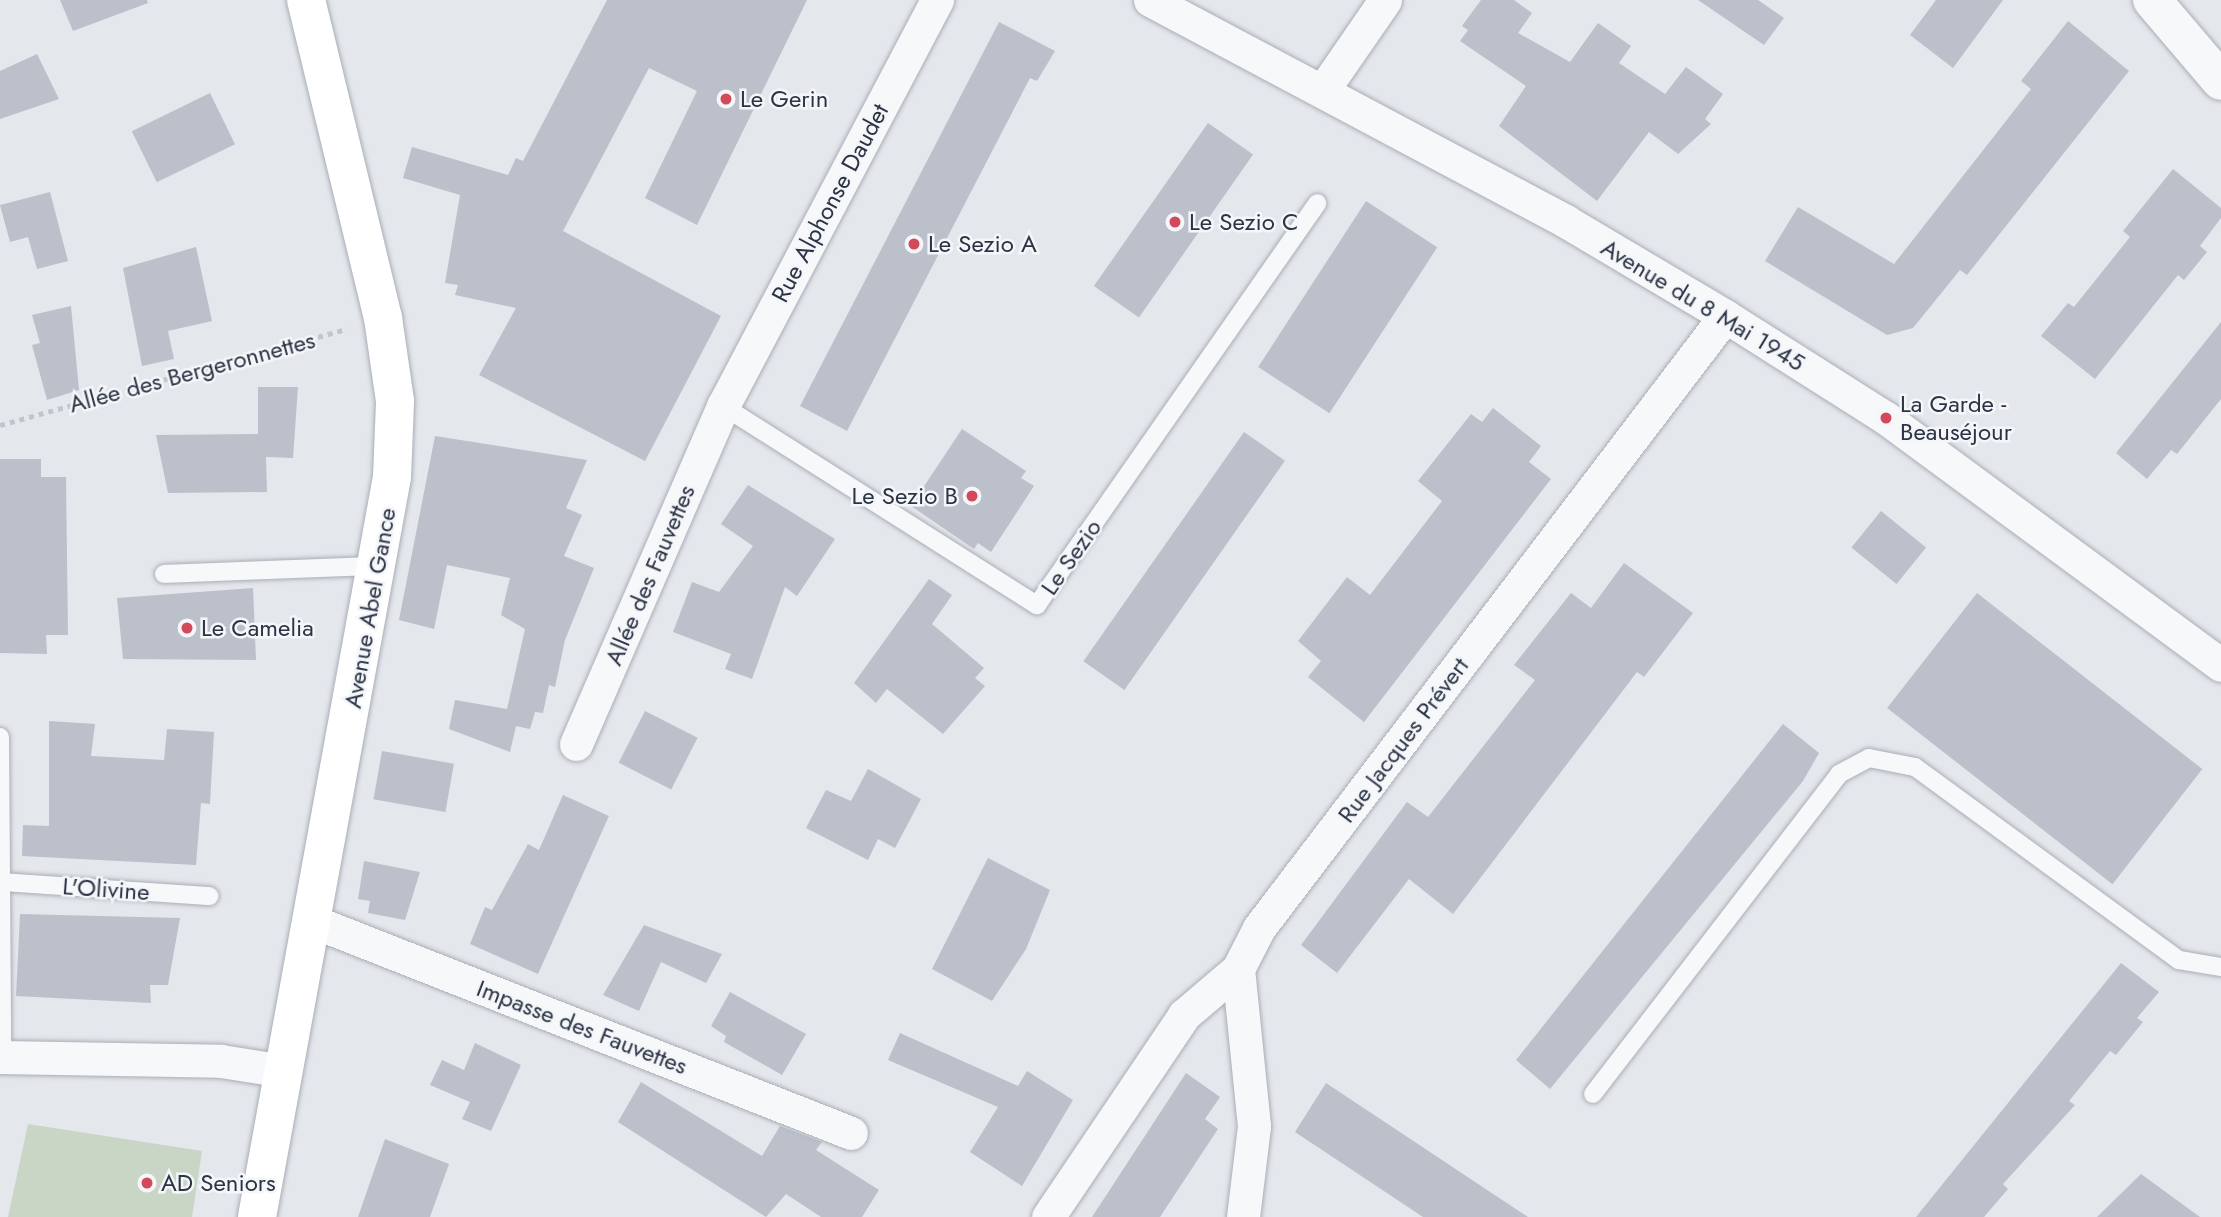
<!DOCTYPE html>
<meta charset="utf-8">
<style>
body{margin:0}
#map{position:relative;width:2221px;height:1217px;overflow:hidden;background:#e4e7ec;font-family:Jost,sans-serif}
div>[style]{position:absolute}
.green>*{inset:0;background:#c9d6c5}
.building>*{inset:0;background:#bbc0ca;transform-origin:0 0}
.path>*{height:4.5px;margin-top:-2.25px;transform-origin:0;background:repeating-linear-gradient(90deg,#c2c5cb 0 5px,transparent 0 10px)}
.roads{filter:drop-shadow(0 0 2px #a9aeb7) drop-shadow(0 0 2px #a9aeb7)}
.service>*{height:18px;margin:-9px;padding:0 9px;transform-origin:9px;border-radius:9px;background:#f7f8fa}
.minor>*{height:33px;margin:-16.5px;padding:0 16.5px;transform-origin:16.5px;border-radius:16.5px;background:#f7f8fa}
.tertiary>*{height:38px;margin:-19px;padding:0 19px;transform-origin:19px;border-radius:19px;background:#f7f8fa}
.secondary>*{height:38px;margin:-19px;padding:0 19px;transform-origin:19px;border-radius:19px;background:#fff}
.dots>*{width:19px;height:19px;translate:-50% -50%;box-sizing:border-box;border:4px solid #f4f6f9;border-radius:50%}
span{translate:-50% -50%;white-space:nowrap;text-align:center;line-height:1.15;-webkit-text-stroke:5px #f4f6f9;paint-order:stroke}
.poi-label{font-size:24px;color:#2b3445}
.left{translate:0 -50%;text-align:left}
.right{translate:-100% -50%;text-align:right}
.street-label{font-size:24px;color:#2b3445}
</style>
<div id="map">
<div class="green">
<div style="clip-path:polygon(28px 1124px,202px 1151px,192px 1217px,8px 1217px)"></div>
</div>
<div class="building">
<div style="clip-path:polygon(60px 0,147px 0,148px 3px,73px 31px)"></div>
<div style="clip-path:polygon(607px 0,807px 0,697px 225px,645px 198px,697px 91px,649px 68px,563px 231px,721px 316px,645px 461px,479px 375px,516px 308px,455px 295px,458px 285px,445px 283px,460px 195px,403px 178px,412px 147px,508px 175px,516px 158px,523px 161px)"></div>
<div style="clip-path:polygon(1481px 0,1514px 0,1532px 13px,1518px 33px,1570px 62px,1598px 23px,1631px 46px,1619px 63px,1665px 94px,1686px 67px,1723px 94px,1705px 119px,1711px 124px,1678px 154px,1649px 132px,1597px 201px,1499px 126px,1526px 86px,1460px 41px,1468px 30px,1462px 26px)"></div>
<div style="clip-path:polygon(1698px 0,1758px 0,1784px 18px,1764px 45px)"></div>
<div style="clip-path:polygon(1936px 0,2003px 0,1953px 68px,1910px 35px)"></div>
<div style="clip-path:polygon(2068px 21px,2129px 71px,1967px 275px,1960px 270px,1913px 328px,1887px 335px,1765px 261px,1798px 207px,1894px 264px,2031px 89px,2021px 81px)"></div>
<div style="clip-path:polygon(999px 22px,1055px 51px,1037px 81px,1030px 78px,847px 431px,800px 406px)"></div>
<div style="clip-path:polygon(37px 54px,59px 99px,0 119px,0 71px)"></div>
<div style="left:210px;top:93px;width:57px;height:87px;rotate:64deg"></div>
<div style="left:1208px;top:123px;width:55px;height:199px;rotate:35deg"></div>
<div style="clip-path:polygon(2173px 169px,2221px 208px,2221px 218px,2200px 246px,2207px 252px,2184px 280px,2178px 275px,2095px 379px,2041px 336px,2068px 303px,2074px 307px,2130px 237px,2123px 231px)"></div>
<div style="clip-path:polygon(50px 192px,68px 261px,37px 269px,28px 237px,10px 242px,0 205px)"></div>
<div style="left:1366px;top:201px;width:85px;height:198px;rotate:33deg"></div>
<div style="clip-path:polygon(196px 247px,212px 321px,168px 331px,174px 359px,142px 366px,123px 268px)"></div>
<div style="clip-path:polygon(71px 306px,79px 390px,47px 400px,32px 345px,40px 343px,32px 315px)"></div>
<div style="clip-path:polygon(2221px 322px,2221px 399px,2177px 454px,2171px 450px,2147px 479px,2116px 453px)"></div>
<div style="clip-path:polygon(258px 387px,298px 387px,293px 458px,266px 457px,267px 492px,168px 493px,156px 435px,258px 434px)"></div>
<div style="clip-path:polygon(1493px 408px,1541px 446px,1529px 462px,1551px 479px,1364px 722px,1308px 677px,1321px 661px,1298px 641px,1347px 577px,1370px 595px,1442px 501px,1418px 481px,1471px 414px,1482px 422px)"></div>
<div style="clip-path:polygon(962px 429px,1026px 471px,1021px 478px,1034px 486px,991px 552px,978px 543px,974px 549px,911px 506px)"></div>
<div style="left:1244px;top:432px;width:50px;height:280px;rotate:35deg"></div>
<div style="clip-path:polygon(435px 436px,587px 460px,566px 508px,582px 515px,564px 556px,594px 568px,565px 640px,555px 687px,549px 685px,543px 713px,535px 712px,530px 729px,516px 726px,510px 752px,449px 729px,455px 700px,507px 709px,525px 629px,501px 615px,510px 578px,447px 565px,434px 629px,399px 620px)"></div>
<div style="clip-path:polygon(0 459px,41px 459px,41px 477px,66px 477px,68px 635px,46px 635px,47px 654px,0 653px)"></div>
<div style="clip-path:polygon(748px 485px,835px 539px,797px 596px,785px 587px,752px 679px,725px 669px,731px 654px,673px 632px,692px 582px,719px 592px,753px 546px,721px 524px)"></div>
<div style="left:1881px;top:511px;width:58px;height:47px;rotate:39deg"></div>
<div style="clip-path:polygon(1624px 563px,1693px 613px,1644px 677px,1637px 672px,1453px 914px,1409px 879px,1337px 973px,1301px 945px,1407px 802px,1428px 817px,1535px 680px,1514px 665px,1571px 593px,1591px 608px)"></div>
<div style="clip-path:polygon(929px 579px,952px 595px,932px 624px,984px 668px,975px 678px,985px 686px,943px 734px,887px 689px,876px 703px,854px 683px)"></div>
<div style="clip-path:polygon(253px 588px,256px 660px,123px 659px,117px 598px)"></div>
<div style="left:1977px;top:593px;width:286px;height:146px;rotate:38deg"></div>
<div style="left:645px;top:711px;width:59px;height:58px;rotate:27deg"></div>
<div style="clip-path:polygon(49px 721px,95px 724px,91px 756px,164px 760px,167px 729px,214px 732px,210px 804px,201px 803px,196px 865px,22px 856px,23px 825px,49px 826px)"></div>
<div style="clip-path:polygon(1783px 724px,1819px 753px,1803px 781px,1550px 1089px,1516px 1060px)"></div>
<div style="left:382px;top:751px;width:73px;height:49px;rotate:10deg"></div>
<div style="clip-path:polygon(868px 769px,921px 799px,895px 848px,878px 839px,868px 860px,806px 828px,826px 790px,851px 801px)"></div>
<div style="clip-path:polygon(563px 795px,609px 816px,538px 974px,470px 944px,485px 907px,492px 910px,528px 844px,539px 850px)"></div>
<div style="clip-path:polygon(988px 858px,1050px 890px,1026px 949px,992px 1001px,932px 969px)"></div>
<div style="clip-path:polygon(364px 861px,420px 872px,405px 920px,368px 913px,370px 901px,358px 899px)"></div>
<div style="clip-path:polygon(20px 914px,180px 918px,168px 985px,150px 985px,151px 1003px,16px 996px)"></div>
<div style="clip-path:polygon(644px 925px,722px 954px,706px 983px,661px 962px,639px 1011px,603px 995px)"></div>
<div style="clip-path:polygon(2121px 963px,2159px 992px,2137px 1018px,2143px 1022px,2116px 1055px,2110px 1051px,2069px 1101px,2075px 1105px,2003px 1184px,2008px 1189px,1984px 1217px,1916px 1217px)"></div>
<div style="clip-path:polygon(730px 992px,806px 1034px,782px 1075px,724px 1042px,726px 1036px,711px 1026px)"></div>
<div style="clip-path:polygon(900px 1033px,1018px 1086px,1027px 1071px,1073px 1100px,1022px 1186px,970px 1152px,998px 1107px,888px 1060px)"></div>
<div style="clip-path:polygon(475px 1043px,521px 1065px,491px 1131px,462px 1119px,470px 1102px,430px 1085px,442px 1060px,464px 1070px)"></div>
<div style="clip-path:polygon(1186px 1073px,1220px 1097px,1205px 1119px,1218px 1129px,1160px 1217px,1092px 1217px)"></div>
<div style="clip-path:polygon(641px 1082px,762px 1156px,780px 1126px,822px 1142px,816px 1150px,879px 1190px,862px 1217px,821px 1217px,786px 1194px,766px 1217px,618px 1122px)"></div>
<div style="clip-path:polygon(1326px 1083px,1528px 1217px,1423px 1217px,1295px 1132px)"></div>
<div style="clip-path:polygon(385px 1139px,449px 1164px,430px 1217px,358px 1217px)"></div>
<div style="clip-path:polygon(2141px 1174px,2200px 1217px,2097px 1217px)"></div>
</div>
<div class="path">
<div style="left:0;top:425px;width:360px;rotate:-15.5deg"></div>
</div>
<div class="roads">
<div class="service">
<div style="left:723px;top:406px;width:372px;rotate:32.4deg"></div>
<div style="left:1037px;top:605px;width:490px;rotate:-55.1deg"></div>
<div style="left:164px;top:574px;width:213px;rotate:-2.2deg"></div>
<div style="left:0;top:737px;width:320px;rotate:89.6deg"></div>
<div style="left:2px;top:882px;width:208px;rotate:3.9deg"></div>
<div style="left:1593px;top:1094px;width:404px;rotate:-52.4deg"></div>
<div style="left:1839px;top:774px;width:34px;rotate:-28deg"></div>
<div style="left:1869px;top:758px;width:47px;rotate:11.1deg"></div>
<div style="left:1915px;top:767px;width:327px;rotate:36.2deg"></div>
<div style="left:2179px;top:960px;width:43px;rotate:9.5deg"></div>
</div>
<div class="minor">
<div style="left:1150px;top:0;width:472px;rotate:28deg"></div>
<div style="left:1567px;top:222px;width:184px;rotate:30.7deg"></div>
<div style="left:1725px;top:316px;width:191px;rotate:32.4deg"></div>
<div style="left:1886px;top:418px;width:416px;rotate:36.4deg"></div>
<div style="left:1323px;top:90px;width:109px;rotate:-55.4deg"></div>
<div style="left:576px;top:744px;width:369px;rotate:-66.5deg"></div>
<div style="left:723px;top:406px;width:459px;rotate:-62.2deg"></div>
<div style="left:312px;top:921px;width:579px;rotate:21.47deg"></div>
<div style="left:0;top:1057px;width:221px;rotate:1deg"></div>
<div style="left:221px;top:1061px;width:64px;rotate:9deg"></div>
<div style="left:1048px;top:1217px;width:244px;rotate:-56deg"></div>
<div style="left:1184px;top:1015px;width:71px;rotate:-40.4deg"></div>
<div style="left:1243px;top:1217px;width:92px;rotate:-83.1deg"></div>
<div style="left:1254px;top:1126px;width:158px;rotate:-95.8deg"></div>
<div style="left:1238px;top:969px;width:46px;rotate:-62.9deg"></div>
<div style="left:1259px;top:928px;width:769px;rotate:-52.71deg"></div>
</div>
<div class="tertiary">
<div style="left:2152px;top:0;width:106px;rotate:49.6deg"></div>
</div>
<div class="secondary">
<div style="left:257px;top:1217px;width:752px;rotate:-79.66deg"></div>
<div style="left:392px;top:477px;width:76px;rotate:-87.7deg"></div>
<div style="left:395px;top:401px;width:84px;rotate:-98.2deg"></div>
<div style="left:383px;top:318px;width:327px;rotate:-103.6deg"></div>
</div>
</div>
<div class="dots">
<div style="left:726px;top:99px;background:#d1495b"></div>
<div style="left:1175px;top:222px;background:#d1495b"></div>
<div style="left:914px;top:244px;background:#d1495b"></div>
<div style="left:1886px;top:418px;background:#d1495b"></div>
<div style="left:972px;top:496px;background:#d1495b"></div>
<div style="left:187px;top:628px;background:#d1495b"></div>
<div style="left:147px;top:1183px;background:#d1495b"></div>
</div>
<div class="poi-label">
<span class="left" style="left:740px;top:99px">Le Gerin</span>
<span class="left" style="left:1189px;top:222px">Le Sezio C</span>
<span class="left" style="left:928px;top:244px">Le Sezio A</span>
<span class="left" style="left:1900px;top:418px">La Garde -<br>Beauséjour</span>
<span class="right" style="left:958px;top:496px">Le Sezio B</span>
<span class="left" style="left:201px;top:628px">Le Camelia</span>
<span class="left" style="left:161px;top:1183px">AD Seniors</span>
</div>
<div class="street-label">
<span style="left:830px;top:203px;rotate:-62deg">Rue Alphonse Daudet</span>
<span style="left:1703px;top:305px;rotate:31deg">Avenue du 8 Mai 1945</span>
<span style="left:192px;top:372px;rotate:-15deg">Allée des Bergeronnettes</span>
<span style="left:1071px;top:557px;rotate:-55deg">Le Sezio</span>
<span style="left:650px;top:575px;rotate:-67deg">Allée des Fauvettes</span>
<span style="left:370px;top:608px;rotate:-80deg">Avenue Abel Gance</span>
<span style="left:1403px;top:740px;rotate:-53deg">Rue Jacques Prévert</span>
<span style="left:106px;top:889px;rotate:4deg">L'Olivine</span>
<span style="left:582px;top:1027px;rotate:21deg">Impasse des Fauvettes</span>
</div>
</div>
